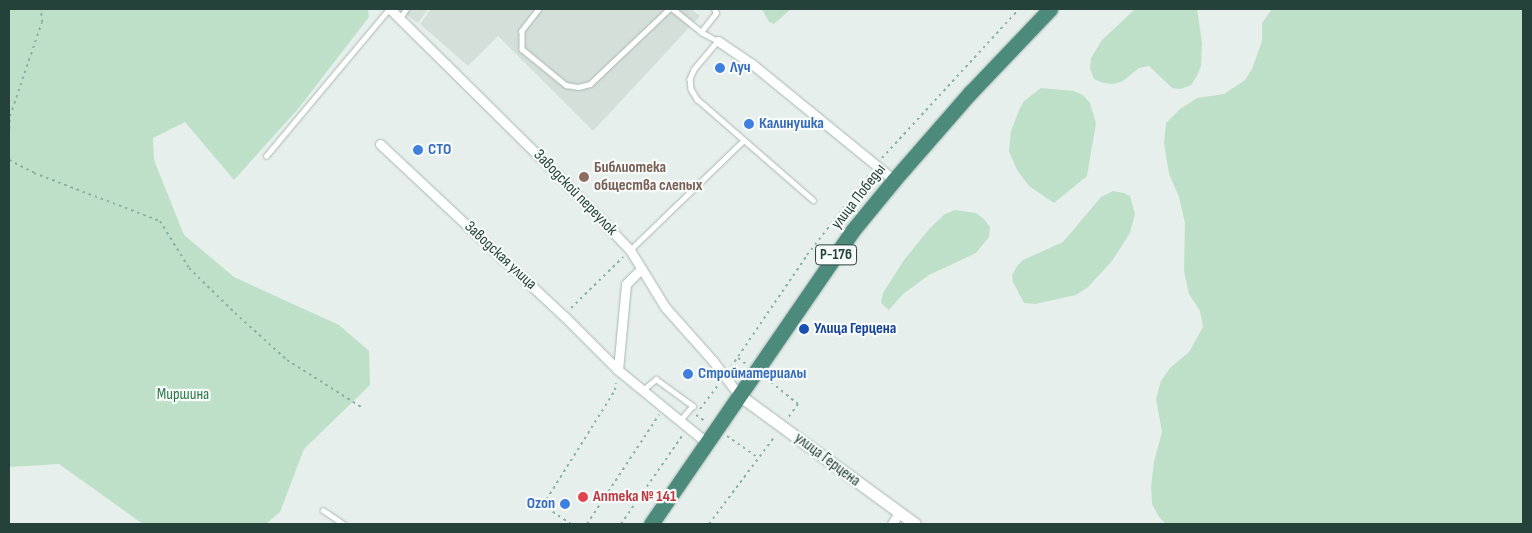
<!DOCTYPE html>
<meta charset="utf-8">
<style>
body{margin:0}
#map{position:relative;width:1532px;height:533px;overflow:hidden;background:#e6efeb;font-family:"Sofia Sans Condensed",sans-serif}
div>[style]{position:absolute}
.built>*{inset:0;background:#d4dfda}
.green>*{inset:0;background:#bfe0c8}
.path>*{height:2px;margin-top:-1px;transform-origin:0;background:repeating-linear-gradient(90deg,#86b3a5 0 2.5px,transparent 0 6.5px)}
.roads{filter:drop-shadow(0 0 1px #a8b8b2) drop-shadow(0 0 1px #a8b8b2)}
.service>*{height:4.5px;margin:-2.25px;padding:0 2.25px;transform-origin:2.25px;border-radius:2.25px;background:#fff}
.minor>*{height:9px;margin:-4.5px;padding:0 4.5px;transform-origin:4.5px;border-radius:4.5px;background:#fff}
.tertiary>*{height:11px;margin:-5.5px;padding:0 5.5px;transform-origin:5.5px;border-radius:5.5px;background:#fff}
.trunk>*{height:15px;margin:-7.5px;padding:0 7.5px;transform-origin:7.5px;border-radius:7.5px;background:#4c8a7c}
.dots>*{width:14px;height:14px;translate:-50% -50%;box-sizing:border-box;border:2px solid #f7fbf9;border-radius:50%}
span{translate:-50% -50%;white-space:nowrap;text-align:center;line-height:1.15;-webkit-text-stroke:4.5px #f7fbf9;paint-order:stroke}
.shield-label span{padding:1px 4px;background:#f7fbf9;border:1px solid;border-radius:4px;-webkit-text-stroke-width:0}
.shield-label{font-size:15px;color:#24423a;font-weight:700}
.shop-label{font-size:16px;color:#366cbe;font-weight:700}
.left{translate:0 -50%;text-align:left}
.right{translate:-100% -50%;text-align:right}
.education-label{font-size:16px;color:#785e54;font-weight:700}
.street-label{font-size:16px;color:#24423a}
.transit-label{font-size:16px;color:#164399;font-weight:700}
.park-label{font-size:16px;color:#2d7a4b}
.health-label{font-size:16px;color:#be3a42;font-weight:700}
.frame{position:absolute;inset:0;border:10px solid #24423a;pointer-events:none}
</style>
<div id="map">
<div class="built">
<div style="clip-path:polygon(398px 9px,428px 9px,418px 23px)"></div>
<div style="clip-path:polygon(431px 9px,691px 9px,700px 16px,593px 131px,498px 36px,468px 66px,420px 24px)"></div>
</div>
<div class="green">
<div style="clip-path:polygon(9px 9px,368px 9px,369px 17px,298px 109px,234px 180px,185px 122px,153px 138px,154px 160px,184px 235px,234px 277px,339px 325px,369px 351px,370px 385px,304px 449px,280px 512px,266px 524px,143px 524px,59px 464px,9px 467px)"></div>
<div style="clip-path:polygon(762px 9px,791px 9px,774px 24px,769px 22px)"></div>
<div style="clip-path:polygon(1135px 9px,1197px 9px,1202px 43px,1201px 66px,1197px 76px,1191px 85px,1181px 89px,1172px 88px,1149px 66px,1139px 68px,1123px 81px,1114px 84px,1103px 83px,1094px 79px,1090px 69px,1091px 58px,1102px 40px)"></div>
<div style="clip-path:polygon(1272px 9px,1523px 9px,1523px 524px,1166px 524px,1159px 517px,1152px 504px,1151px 486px,1154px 462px,1162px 432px,1156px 399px,1161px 381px,1170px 368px,1189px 352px,1203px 327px,1200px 311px,1189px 294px,1184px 271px,1185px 223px,1179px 197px,1169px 174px,1164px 143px,1166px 123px,1180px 109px,1197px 98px,1224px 94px,1245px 80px,1252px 69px,1262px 41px,1262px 23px)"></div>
<div style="clip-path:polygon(1041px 88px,1074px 91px,1083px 95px,1090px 103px,1096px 123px,1087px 176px,1054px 203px,1029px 186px,1017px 170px,1009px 151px,1011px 131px,1019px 110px,1024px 101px)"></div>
<div style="clip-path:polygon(1113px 191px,1124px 193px,1130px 196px,1135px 214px,1130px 233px,1112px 261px,1088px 287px,1076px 295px,1035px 304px,1024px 303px,1013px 282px,1012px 275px,1018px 265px,1023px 260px,1063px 242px,1101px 197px)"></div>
<div style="clip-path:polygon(955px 210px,976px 213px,984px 219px,990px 227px,989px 237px,976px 253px,929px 275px,903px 294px,889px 310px,881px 303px,883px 293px,904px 260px,930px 228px,945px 214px)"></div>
</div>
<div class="path">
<div style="left:9px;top:135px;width:19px;rotate:-87deg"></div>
<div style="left:10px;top:116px;width:99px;rotate:-71.2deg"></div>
<div style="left:42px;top:22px;width:13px;rotate:-94deg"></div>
<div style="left:882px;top:158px;width:202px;rotate:-47.4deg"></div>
<div style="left:9px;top:160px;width:28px;rotate:27deg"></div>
<div style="left:34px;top:173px;width:135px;rotate:20.9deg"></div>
<div style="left:160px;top:221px;width:55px;rotate:58.3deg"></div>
<div style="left:189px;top:268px;width:64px;rotate:44.4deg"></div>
<div style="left:235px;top:313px;width:70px;rotate:42.1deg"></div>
<div style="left:287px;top:360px;width:90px;rotate:32.3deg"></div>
<div style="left:571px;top:308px;width:73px;rotate:-44.4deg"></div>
<div style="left:738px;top:358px;width:10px;rotate:37deg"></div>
<div style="left:731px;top:367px;width:135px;rotate:-55.8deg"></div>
<div style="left:807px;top:255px;width:103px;rotate:-52.1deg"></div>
<div style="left:766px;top:378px;width:41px;rotate:39.1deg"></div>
<div style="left:798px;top:404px;width:17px;rotate:126deg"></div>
<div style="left:700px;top:409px;width:30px;rotate:-53deg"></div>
<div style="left:696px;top:415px;width:12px;rotate:35deg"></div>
<div style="left:727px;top:436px;width:38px;rotate:35deg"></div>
<div style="left:571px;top:524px;width:34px;rotate:-146deg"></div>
<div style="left:543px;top:505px;width:136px;rotate:-57.9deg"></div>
<div style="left:615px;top:390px;width:7px;rotate:-82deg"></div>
<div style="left:587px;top:524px;width:131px;rotate:-56.6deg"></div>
<div style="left:621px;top:524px;width:107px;rotate:-55.3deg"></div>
<div style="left:709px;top:524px;width:110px;rotate:-53.1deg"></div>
</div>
<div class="roads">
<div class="service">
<div style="left:539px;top:9px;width:28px;rotate:128deg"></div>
<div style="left:522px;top:31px;width:18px;rotate:90deg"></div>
<div style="left:522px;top:49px;width:57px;rotate:39.3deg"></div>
<div style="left:566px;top:85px;width:12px;rotate:9deg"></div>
<div style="left:578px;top:87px;width:12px;rotate:-14deg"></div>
<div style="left:590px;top:84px;width:109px;rotate:-43.5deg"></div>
<div style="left:673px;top:9px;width:36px;rotate:39deg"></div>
<div style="left:701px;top:32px;width:19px;rotate:28deg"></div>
<div style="left:718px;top:41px;width:38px;rotate:130deg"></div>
<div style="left:694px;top:70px;width:10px;rotate:114deg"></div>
<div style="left:690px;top:79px;width:10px;rotate:84deg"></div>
<div style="left:691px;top:89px;width:12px;rotate:59deg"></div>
<div style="left:697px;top:99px;width:154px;rotate:41deg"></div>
<div style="left:400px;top:18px;width:11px;rotate:-56deg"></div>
<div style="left:701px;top:32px;width:24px;rotate:-52deg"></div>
<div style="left:716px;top:13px;width:4px;rotate:-117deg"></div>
<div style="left:266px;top:156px;width:192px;rotate:-50.1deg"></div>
<div style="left:630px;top:250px;width:158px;rotate:-44deg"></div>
<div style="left:643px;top:390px;width:17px;rotate:-40deg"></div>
<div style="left:656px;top:379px;width:46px;rotate:36.1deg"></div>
<div style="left:693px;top:406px;width:18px;rotate:131deg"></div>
<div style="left:323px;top:510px;width:25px;rotate:34deg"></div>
</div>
<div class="minor">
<div style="left:390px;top:9px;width:240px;rotate:44.7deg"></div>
<div style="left:561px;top:178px;width:100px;rotate:46.2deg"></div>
<div style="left:630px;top:250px;width:67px;rotate:58.4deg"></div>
<div style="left:665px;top:307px;width:72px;rotate:48.4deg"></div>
<div style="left:713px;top:361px;width:43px;rotate:52.6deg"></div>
<div style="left:718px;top:41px;width:41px;rotate:34.1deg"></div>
<div style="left:752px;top:64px;width:183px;rotate:39.2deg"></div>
<div style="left:380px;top:144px;width:252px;rotate:43.1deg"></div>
<div style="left:564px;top:316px;width:76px;rotate:45deg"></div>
<div style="left:618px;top:370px;width:114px;rotate:39.3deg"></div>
<div style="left:618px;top:370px;width:86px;rotate:-84.7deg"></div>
<div style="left:626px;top:284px;width:21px;rotate:-45deg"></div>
<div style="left:892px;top:524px;width:13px;rotate:-58deg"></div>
</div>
<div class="tertiary">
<div style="left:739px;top:395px;width:218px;rotate:36.2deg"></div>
</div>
<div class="trunk">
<div style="left:651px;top:524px;width:357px;rotate:-55.5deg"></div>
<div style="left:853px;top:230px;width:65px;rotate:-50.6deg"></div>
<div style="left:894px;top:180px;width:116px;rotate:-48.9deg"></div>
<div style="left:970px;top:93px;width:116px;rotate:-46.4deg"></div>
</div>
</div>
<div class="dots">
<div style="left:720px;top:68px;background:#3f7fe0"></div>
<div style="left:749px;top:124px;background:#3f7fe0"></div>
<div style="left:418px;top:150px;background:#3f7fe0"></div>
<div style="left:584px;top:177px;background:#8d6e63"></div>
<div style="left:804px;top:329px;background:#1a4fb4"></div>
<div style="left:688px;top:374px;background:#3f7fe0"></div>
<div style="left:583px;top:497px;background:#e0444e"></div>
<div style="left:565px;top:504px;background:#3f7fe0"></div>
</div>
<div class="shield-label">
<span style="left:836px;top:255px">Р-176</span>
</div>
<div class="shop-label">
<span class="left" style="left:730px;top:68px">Луч</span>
<span class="left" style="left:759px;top:124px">Калинушка</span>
<span class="left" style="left:428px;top:150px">СТО</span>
<span class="left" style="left:698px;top:374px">Стройматериалы</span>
<span class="right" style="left:555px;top:504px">Ozon</span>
</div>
<div class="education-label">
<span class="left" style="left:594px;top:177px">Библиотека<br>общества слепых</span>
</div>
<div class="street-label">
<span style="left:575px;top:193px;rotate:46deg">Заводской переулок</span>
<span style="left:859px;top:197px;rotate:-52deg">улица Победы</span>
<span style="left:500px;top:256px;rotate:43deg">Заводская улица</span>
<span style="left:827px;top:460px;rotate:37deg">улица Герцена</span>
</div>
<div class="transit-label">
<span class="left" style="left:814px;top:329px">Улица Герцена</span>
</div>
<div class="park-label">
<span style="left:183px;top:395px">Миршина</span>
</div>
<div class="health-label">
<span class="left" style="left:593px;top:497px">Аптека № 141</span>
</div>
<div class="frame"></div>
</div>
